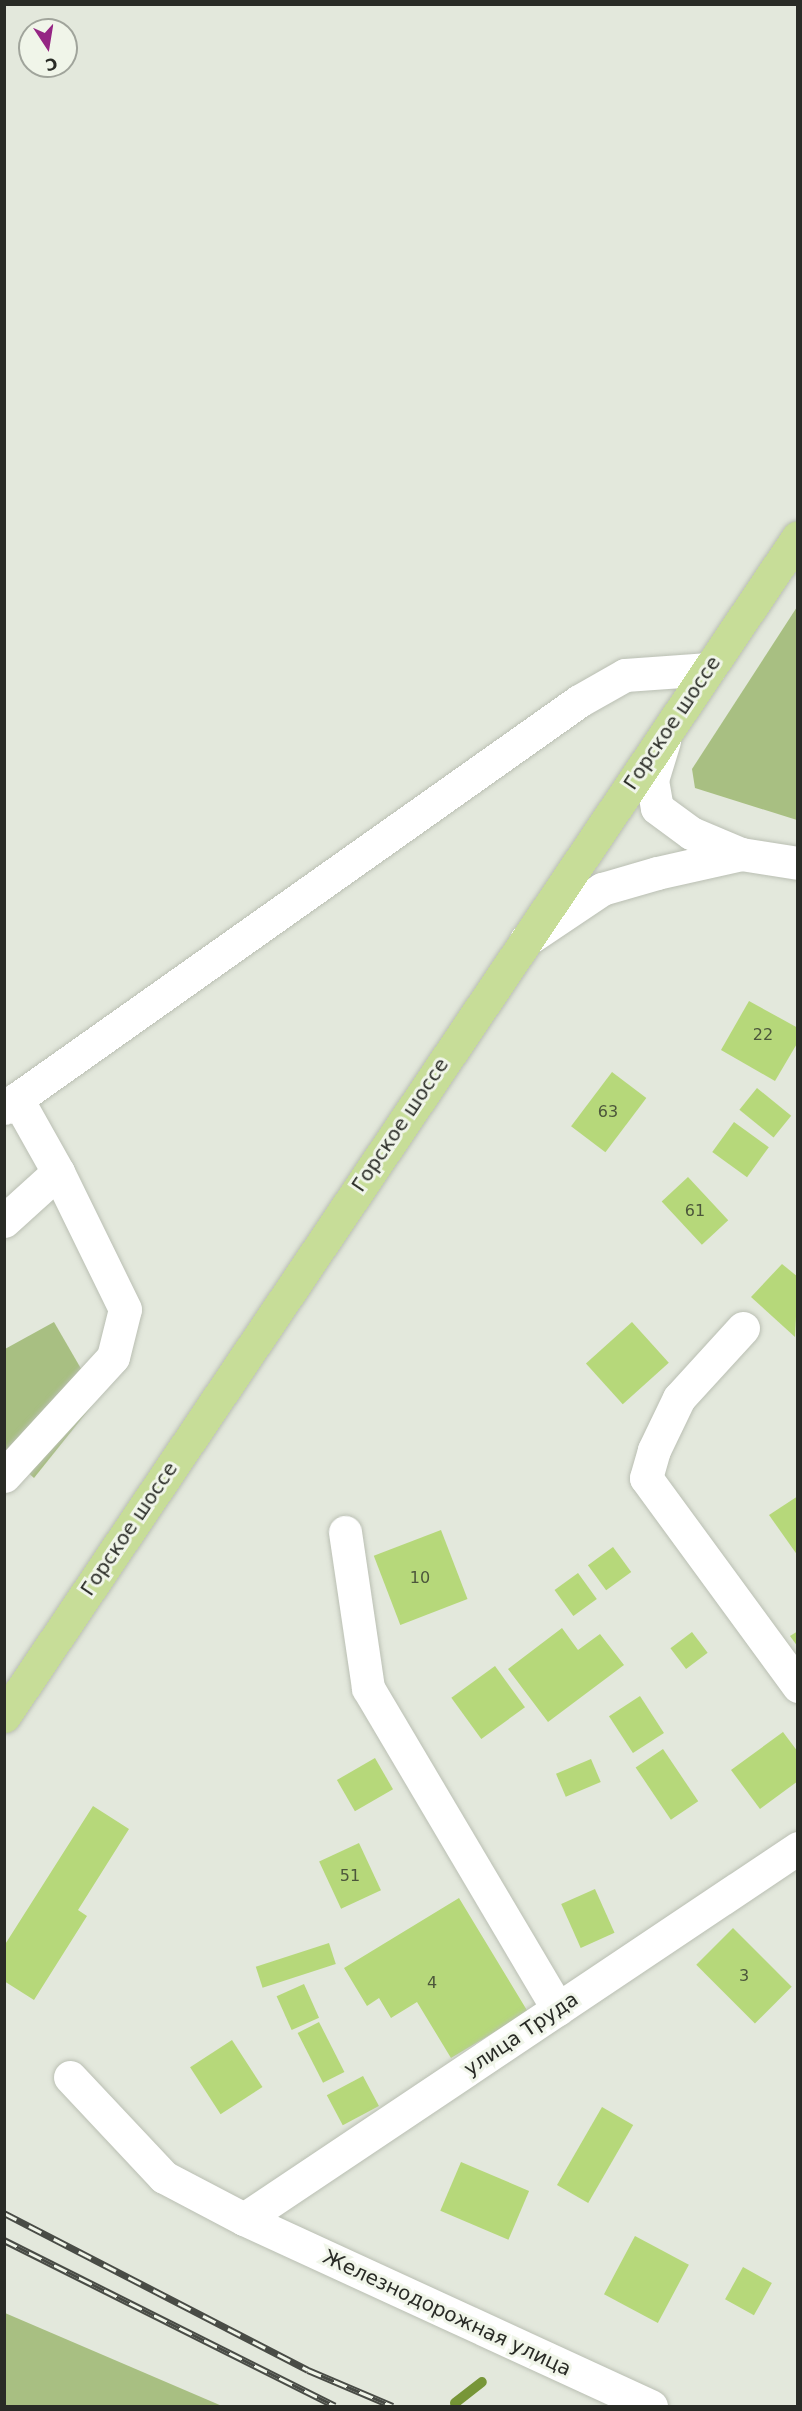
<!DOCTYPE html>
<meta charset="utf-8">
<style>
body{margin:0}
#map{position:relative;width:802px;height:2411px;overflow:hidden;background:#e3e8dc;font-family:"DejaVu Sans",sans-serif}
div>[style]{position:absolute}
.green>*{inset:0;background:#a8bf82}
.stream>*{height:10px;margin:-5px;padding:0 5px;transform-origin:5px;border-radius:5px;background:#779638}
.building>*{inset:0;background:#b6d87a;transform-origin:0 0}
.roads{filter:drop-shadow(0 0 2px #babfb3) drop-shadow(0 0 2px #babfb3)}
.minor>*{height:33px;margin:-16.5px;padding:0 16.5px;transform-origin:16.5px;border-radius:16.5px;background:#fff}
.major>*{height:33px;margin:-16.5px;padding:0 16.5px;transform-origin:16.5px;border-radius:16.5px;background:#c7dd98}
.rail>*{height:7px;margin-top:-3.5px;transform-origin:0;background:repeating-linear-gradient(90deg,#f0f5e9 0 14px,#494c46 0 28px);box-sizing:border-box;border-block:2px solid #494c46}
span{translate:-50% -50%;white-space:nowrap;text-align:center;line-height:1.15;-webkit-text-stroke:6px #f0f5e9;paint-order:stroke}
.number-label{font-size:16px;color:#4c563b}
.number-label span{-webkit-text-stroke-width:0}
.street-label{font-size:20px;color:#292b26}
.frame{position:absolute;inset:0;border:6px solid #292b26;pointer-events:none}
.north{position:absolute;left:18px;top:18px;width:60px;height:60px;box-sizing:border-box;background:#f0f5e9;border:2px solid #a0a49b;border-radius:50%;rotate:168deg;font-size:16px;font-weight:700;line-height:24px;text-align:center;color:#292b26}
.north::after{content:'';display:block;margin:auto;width:21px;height:27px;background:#952584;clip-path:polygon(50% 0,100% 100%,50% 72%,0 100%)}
</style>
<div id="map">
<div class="green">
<div style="clip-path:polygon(797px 607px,797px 820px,695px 788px,692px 769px)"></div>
<div style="clip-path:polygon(54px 1322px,98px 1398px,34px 1478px,5px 1452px,5px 1349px)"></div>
<div style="clip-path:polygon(5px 2313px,222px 2406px,5px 2406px)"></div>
</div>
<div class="stream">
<div style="left:455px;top:2403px;width:34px;rotate:-38deg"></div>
</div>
<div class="building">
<div style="clip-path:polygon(749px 1001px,798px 1028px,798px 1042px,775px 1081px,721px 1050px)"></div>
<div style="left:612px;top:1072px;width:43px;height:68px;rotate:37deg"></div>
<div style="left:757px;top:1088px;width:44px;height:28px;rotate:39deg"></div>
<div style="left:734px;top:1122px;width:43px;height:37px;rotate:36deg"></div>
<div style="left:688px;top:1177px;width:59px;height:36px;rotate:47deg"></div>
<div style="clip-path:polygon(782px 1264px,798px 1277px,795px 1337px,751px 1297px)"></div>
<div style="left:632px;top:1322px;width:55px;height:62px;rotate:48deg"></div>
<div style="clip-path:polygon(798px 1496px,798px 1556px,769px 1515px)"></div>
<div style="left:441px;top:1530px;width:74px;height:72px;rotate:69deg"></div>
<div style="left:613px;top:1547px;width:31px;height:31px;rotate:54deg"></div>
<div style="left:578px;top:1573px;width:32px;height:29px;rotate:54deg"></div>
<div style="clip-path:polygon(562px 1628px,578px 1650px,600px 1634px,624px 1665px,548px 1722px,508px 1669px)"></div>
<div style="clip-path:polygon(798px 1631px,798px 1647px,790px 1636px)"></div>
<div style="left:692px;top:1632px;width:26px;height:27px;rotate:53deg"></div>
<div style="left:495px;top:1666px;width:51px;height:54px;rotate:54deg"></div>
<div style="left:640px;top:1696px;width:44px;height:37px;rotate:57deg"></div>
<div style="clip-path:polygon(783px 1732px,798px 1752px,798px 1781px,760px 1809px,731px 1770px)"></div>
<div style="left:663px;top:1749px;width:63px;height:33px;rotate:56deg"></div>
<div style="left:375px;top:1758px;width:36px;height:44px;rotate:60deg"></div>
<div style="left:591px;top:1759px;width:25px;height:38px;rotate:67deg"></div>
<div style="clip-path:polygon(93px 1806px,129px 1829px,78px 1910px,87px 1916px,34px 2000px,4px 1981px,4px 1946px)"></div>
<div style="left:359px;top:1843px;width:52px;height:44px;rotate:65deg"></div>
<div style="left:595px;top:1889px;width:48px;height:37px;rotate:66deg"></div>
<div style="clip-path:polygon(459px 1898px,528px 2012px,451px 2058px,417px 2002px,391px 2018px,379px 1998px,367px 2006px,344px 1968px)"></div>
<div style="left:733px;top:1928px;width:83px;height:52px;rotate:45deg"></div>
<div style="left:329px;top:1943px;width:22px;height:77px;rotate:72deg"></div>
<div style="left:304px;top:1984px;width:37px;height:30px;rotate:66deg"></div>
<div style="left:319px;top:2022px;width:56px;height:24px;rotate:63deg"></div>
<div style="left:232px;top:2040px;width:56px;height:50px;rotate:57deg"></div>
<div style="left:363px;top:2076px;width:34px;height:41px;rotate:62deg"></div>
<div style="left:602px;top:2107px;width:36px;height:90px;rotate:30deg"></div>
<div style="left:461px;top:2162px;width:74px;height:53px;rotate:23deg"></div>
<div style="left:635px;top:2236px;width:61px;height:66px;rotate:28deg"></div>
<div style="left:743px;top:2267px;width:33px;height:37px;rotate:29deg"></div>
</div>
<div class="roads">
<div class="minor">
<div style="left:664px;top:741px;width:41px;rotate:107.1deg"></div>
<div style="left:652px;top:780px;width:28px;rotate:80deg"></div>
<div style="left:657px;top:808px;width:42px;rotate:36.3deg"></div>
<div style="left:691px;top:833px;width:54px;rotate:22.8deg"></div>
<div style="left:526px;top:940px;width:92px;rotate:-33.9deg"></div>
<div style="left:602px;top:889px;width:57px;rotate:-16.2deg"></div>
<div style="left:657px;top:873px;width:86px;rotate:-12.7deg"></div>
<div style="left:741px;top:854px;width:58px;rotate:9deg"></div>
<div style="left:4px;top:1108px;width:704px;rotate:-35.29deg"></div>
<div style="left:579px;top:701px;width:53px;rotate:-29.5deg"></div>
<div style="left:625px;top:675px;width:84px;rotate:-4.1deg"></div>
<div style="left:4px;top:1221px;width:73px;rotate:-42.2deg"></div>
<div style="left:58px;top:1172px;width:84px;rotate:-119.3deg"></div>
<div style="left:743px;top:1328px;width:95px;rotate:132.4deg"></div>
<div style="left:679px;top:1398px;width:58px;rotate:115.7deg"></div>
<div style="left:654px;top:1450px;width:29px;rotate:106deg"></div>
<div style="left:646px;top:1478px;width:258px;rotate:53.8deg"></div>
<div style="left:4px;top:1476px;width:161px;rotate:-47.5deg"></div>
<div style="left:113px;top:1357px;width:49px;rotate:-76deg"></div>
<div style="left:125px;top:1309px;width:153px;rotate:-116.1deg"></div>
<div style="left:345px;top:1532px;width:158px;rotate:81.6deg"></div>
<div style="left:368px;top:1688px;width:373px;rotate:59.4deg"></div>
<div style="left:70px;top:2077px;width:137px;rotate:46.8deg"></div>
<div style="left:164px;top:2177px;width:90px;rotate:27.7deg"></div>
<div style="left:244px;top:2219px;width:448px;rotate:24.7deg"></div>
<div style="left:244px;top:2219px;width:667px;rotate:-33.81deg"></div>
</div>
<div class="major">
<div style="left:4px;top:1716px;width:1421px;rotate:-56.04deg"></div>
</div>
</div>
<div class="rail">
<div style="left:4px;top:2213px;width:342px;rotate:27.3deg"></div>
<div style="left:308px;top:2370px;width:92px;rotate:23deg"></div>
<div style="left:4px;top:2240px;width:370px;rotate:26.6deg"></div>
</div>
<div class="number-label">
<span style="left:763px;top:1035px">22</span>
<span style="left:608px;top:1112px">63</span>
<span style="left:695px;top:1211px">61</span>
<span style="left:420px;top:1578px">10</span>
<span style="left:350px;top:1876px">51</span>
<span style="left:744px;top:1976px">3</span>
<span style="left:432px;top:1983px">4</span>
</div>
<div class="street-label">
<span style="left:672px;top:723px;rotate:-56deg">Горское шоссе</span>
<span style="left:400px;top:1125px;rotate:-56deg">Горское шоссе</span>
<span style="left:129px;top:1529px;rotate:-56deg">Горское шоссе</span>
<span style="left:521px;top:2034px;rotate:-34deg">улица Труда</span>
<span style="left:447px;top:2313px;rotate:25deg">Железнодорожная улица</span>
</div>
<div class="frame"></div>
<div class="north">С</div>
</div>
